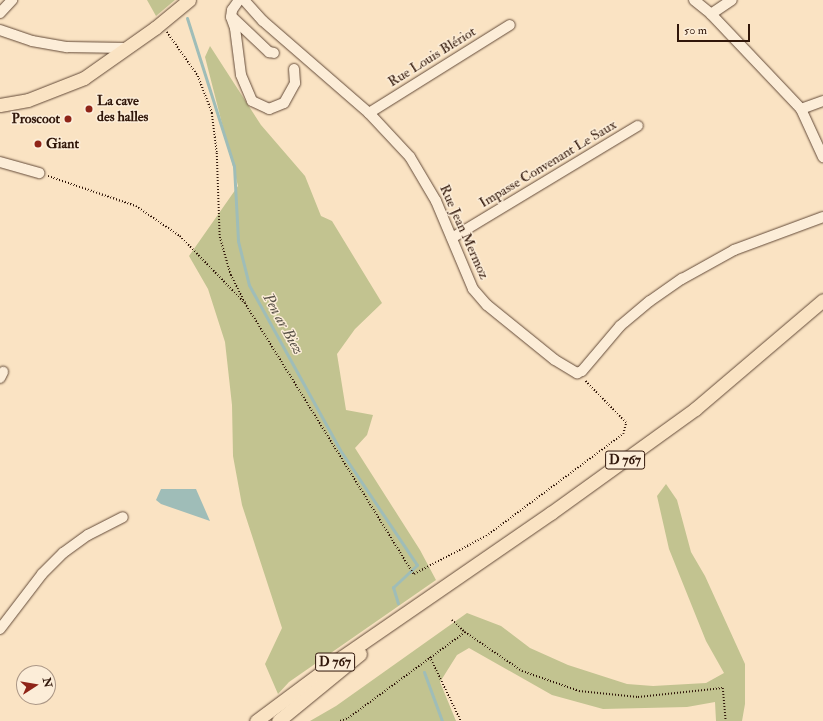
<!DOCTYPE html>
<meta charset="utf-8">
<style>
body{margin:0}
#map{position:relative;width:823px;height:721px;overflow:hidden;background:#fae3c3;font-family:"IM FELL Double Pica",serif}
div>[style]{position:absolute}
.green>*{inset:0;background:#c2c390}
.water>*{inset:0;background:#9fbdb8}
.stream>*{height:3px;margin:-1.5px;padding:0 1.5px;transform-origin:1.5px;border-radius:1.5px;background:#9fbdb8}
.path>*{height:1.5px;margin-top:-0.75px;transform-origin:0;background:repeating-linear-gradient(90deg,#31170a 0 1px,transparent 0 3px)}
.roads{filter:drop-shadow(0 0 1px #634a38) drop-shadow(0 0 1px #634a38)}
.minor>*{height:10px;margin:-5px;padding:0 5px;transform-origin:5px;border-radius:5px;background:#fcedd8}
.major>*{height:13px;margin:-6.5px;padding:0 6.5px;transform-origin:6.5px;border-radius:6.5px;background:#fae3c3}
.dots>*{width:11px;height:11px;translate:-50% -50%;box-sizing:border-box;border:2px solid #fcedd8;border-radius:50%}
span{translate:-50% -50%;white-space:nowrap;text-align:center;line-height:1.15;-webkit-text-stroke:3px #fcedd8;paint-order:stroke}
.shield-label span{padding:1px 3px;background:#fcedd8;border:1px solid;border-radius:3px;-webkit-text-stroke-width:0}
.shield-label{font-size:13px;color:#31170a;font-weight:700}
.street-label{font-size:14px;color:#31170a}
.poi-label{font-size:14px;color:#31170a;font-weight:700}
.left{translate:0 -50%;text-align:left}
.right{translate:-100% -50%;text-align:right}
.water-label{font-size:15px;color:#585147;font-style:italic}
.north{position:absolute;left:16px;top:665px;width:40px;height:40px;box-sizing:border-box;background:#fcedd8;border:1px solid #ab9786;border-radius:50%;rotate:78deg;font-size:11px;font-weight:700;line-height:16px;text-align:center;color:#31170a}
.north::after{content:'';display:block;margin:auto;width:14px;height:18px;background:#8f2418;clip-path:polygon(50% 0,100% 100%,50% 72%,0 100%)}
.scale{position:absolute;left:677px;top:24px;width:73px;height:18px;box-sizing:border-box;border:2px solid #31170a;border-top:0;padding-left:5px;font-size:12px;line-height:14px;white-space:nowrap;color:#31170a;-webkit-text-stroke:3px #fcedd8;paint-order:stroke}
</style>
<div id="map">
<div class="green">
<div style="clip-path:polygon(147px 0,175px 0,156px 16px)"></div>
<div style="clip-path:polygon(210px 46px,261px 125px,305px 176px,321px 216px,332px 221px,382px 303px,355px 329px,337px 354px,346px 410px,373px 415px,367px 435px,355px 448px,420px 550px,436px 580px,289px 682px,278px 694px,265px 664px,282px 628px,242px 505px,233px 456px,232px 405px,225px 342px,208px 289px,189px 256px,238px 186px,205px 57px)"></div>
<div style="clip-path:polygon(666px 484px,677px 500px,691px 552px,705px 576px,745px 664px,745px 704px,742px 721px,716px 721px,715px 702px,687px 707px,603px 709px,552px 695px,469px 648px,457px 655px,440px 682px,456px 721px,310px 721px,336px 706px,467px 613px,501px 626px,530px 648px,568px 665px,627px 684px,653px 686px,706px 683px,724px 673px,706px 641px,669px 549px,657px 496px)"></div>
</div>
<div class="water">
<div style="clip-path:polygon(161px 489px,196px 489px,210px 521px,161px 504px,156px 500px)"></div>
</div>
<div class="stream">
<div style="left:187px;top:18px;width:155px;rotate:72.4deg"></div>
<div style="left:234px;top:166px;width:75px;rotate:86.9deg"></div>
<div style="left:238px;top:241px;width:45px;rotate:76deg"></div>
<div style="left:249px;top:285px;width:188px;rotate:61.1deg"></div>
<div style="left:340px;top:450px;width:138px;rotate:56.2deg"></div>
<div style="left:417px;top:565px;width:33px;rotate:137deg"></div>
<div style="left:393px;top:587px;width:17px;rotate:73deg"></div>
<div style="left:424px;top:672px;width:52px;rotate:69.8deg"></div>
</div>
<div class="path">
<div style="left:167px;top:32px;width:54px;rotate:54.8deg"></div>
<div style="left:198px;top:76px;width:40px;rotate:69deg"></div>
<div style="left:212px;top:113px;width:40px;rotate:82.9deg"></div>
<div style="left:217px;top:153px;width:84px;rotate:88deg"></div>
<div style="left:220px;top:237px;width:40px;rotate:74deg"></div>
<div style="left:231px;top:275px;width:31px;rotate:63deg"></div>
<div style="left:245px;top:303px;width:319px;rotate:58.1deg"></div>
<div style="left:414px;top:574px;width:81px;rotate:-27.8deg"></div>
<div style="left:486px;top:536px;width:171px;rotate:-36.7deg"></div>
<div style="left:623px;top:434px;width:11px;rotate:-75deg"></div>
<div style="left:626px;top:423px;width:59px;rotate:-134.3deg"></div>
<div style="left:48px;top:176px;width:93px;rotate:18.8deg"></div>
<div style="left:136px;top:206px;width:53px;rotate:34.3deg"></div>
<div style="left:180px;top:236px;width:92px;rotate:45.9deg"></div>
<div style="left:452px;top:620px;width:18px;rotate:43deg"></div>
<div style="left:465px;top:632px;width:69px;rotate:34.4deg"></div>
<div style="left:522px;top:671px;width:60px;rotate:19.3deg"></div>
<div style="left:579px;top:691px;width:59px;rotate:5.8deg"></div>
<div style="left:638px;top:697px;width:85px;rotate:-6deg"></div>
<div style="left:723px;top:688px;width:33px;rotate:85deg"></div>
<div style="left:430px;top:657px;width:71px;rotate:64.2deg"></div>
<div style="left:340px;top:721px;width:9px;rotate:-21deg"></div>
<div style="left:348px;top:718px;width:145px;rotate:-36.3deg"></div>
</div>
<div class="roads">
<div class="minor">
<div style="left:239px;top:0;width:12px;rotate:125deg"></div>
<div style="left:232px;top:10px;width:7px;rotate:98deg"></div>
<div style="left:231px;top:17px;width:12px;rotate:70deg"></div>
<div style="left:235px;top:28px;width:47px;rotate:82.7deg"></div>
<div style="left:241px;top:75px;width:28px;rotate:67deg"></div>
<div style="left:252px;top:101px;width:19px;rotate:25deg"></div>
<div style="left:269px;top:109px;width:16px;rotate:-22deg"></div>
<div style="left:284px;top:103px;width:23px;rotate:-61deg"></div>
<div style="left:295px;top:83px;width:14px;rotate:-94deg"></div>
<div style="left:244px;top:0;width:28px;rotate:48deg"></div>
<div style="left:263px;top:21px;width:140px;rotate:41deg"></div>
<div style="left:369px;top:113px;width:60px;rotate:47deg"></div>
<div style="left:410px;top:157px;width:51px;rotate:59.4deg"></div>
<div style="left:436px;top:201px;width:95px;rotate:67.2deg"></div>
<div style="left:473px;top:289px;width:21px;rotate:49deg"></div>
<div style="left:487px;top:305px;width:87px;rotate:39deg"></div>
<div style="left:555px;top:360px;width:26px;rotate:31deg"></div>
<div style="left:577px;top:373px;width:5px;rotate:-22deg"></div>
<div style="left:582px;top:371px;width:59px;rotate:-49.8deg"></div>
<div style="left:620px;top:326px;width:39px;rotate:-40deg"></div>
<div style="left:650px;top:301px;width:39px;rotate:-35deg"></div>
<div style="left:682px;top:279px;width:60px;rotate:-29.1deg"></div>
<div style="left:734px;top:250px;width:95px;rotate:-20.3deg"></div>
<div style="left:694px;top:0;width:22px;rotate:39deg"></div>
<div style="left:711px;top:14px;width:131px;rotate:46.5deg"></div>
<div style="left:801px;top:109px;width:53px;rotate:65.4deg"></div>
<div style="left:0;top:13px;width:18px;rotate:-47deg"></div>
<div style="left:711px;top:14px;width:25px;rotate:-34deg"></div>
<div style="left:233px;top:18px;width:50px;rotate:43.4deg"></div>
<div style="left:269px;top:52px;width:5px;rotate:11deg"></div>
<div style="left:0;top:30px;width:34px;rotate:19deg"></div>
<div style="left:32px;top:41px;width:36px;rotate:10deg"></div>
<div style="left:67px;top:47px;width:60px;rotate:1deg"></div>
<div style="left:801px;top:109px;width:23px;rotate:-20deg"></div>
<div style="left:369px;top:113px;width:166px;rotate:-32deg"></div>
<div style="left:0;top:162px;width:41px;rotate:15.8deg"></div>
<div style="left:452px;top:238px;width:217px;rotate:-31.1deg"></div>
<div style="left:0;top:378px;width:7px;rotate:-63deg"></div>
<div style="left:0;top:629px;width:69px;rotate:-52.6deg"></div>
<div style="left:42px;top:574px;width:30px;rotate:-45deg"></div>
<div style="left:63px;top:553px;width:31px;rotate:-36deg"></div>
<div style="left:88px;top:535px;width:39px;rotate:-27deg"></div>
</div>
<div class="major">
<div style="left:0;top:105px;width:28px;rotate:-10deg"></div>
<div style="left:28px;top:100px;width:60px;rotate:-21.4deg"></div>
<div style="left:84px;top:78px;width:87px;rotate:-35.2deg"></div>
<div style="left:155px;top:28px;width:44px;rotate:-39.5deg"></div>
<div style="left:256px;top:721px;width:107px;rotate:-36.7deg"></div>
<div style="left:342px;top:657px;width:254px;rotate:-34.6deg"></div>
<div style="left:551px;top:513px;width:178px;rotate:-35.8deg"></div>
<div style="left:695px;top:409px;width:168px;rotate:-40.4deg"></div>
<div style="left:278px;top:721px;width:106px;rotate:-39.3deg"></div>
</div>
</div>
<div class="dots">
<div style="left:89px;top:109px;background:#8f2418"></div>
<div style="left:68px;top:119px;background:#8f2418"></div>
<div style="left:38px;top:144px;background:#8f2418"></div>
</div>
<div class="shield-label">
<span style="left:625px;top:460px">D 767</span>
<span style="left:335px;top:662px">D 767</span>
</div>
<div class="street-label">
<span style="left:432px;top:57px;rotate:-32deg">Rue Louis Blériot</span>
<span style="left:548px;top:164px;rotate:-31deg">Impasse Convenant Le Saux</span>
<span style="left:464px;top:232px;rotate:66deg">Rue Jean Mermoz</span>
</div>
<div class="poi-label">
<span class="left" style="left:97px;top:109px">La cave<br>des halles</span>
<span class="right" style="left:60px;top:119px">Proscoot</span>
<span class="left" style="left:46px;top:144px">Giant</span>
</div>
<div class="water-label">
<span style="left:283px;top:324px;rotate:61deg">Pen ar Biez</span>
</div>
<div class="north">N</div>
<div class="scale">50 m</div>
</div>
